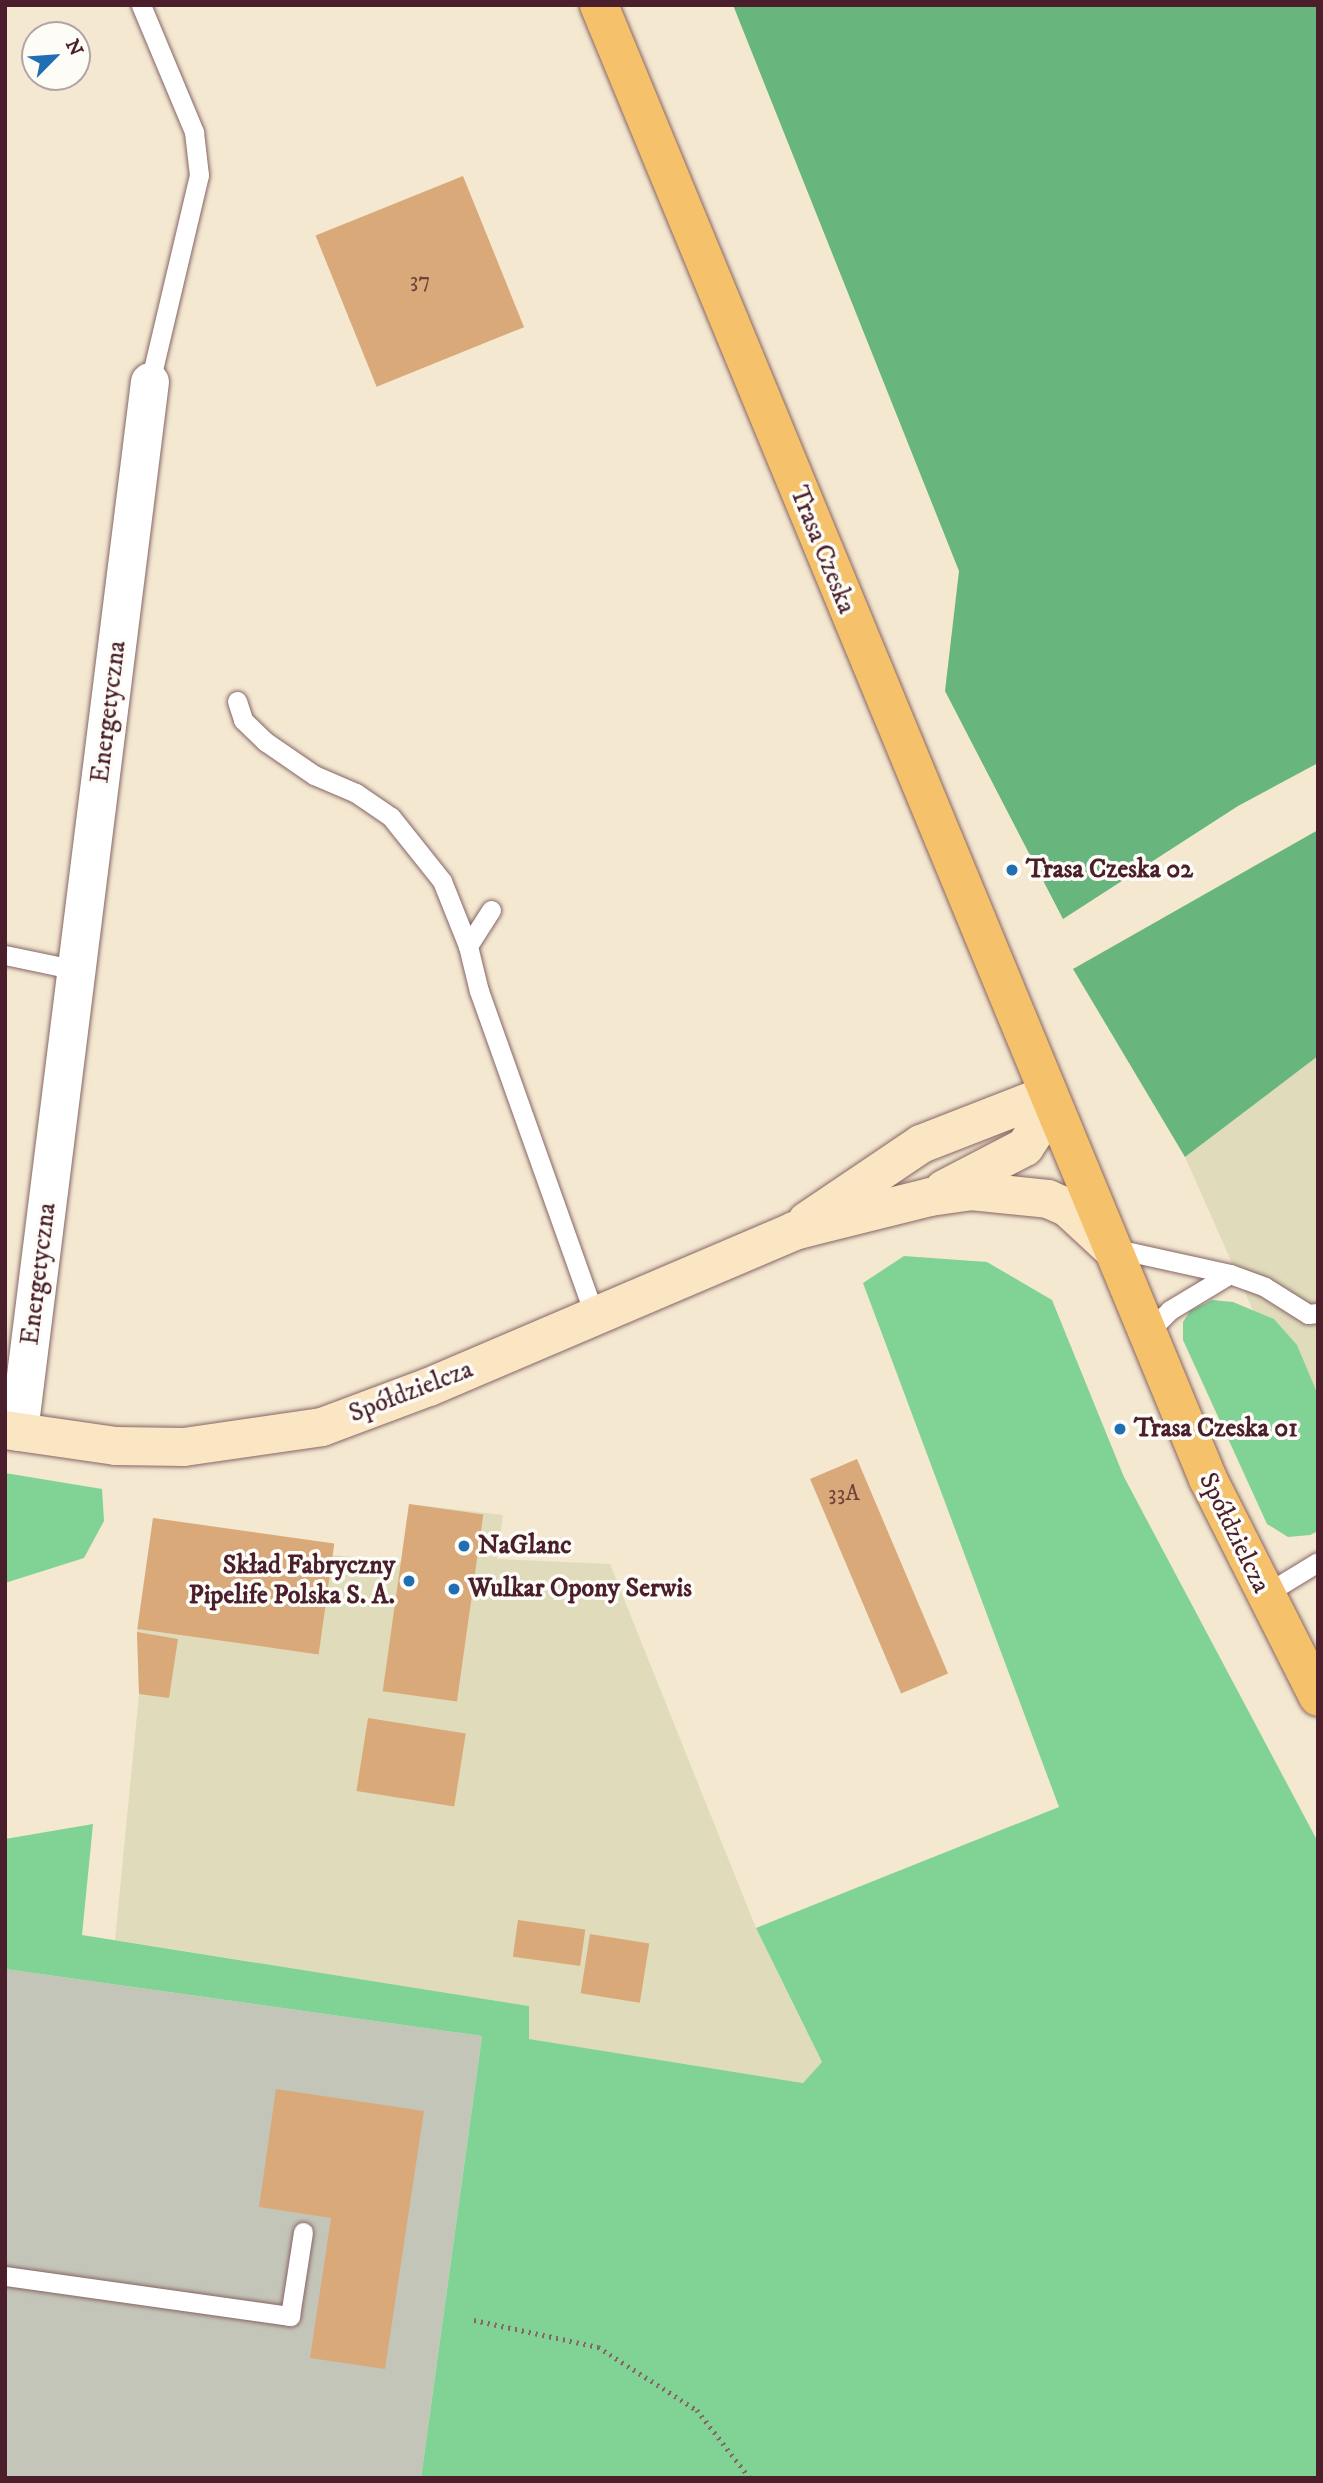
<!DOCTYPE html>
<meta charset="utf-8">
<style>
body{margin:0}
#map{position:relative;width:1323px;height:2483px;overflow:hidden;background:#f4e8d1;font-family:"IM FELL DW Pica",serif}
div>[style]{position:absolute}
.built>*{inset:0;background:#e0dcbb}
.industrial>*{inset:0;background:#c4c5b9}
.green>*{inset:0;background:#80d395}
.forest>*{inset:0;background:#68b57e}
.building>*{inset:0;background:#d9a979;transform-origin:0 0}
.path>*{height:4.5px;margin-top:-2.25px;transform-origin:0;background:repeating-linear-gradient(90deg,#866565 0 2px,transparent 0 7px)}
.roads{filter:drop-shadow(0 0 2px #866565) drop-shadow(0 0 2px #866565)}
.lane>*{height:19px;margin:-9.5px;padding:0 9.5px;transform-origin:9.5px;border-radius:9.5px;background:#fff}
.street>*{height:38px;margin:-19px;padding:0 19px;transform-origin:19px;border-radius:19px;background:#fff}
.secondary>*{height:38px;margin:-19px;padding:0 19px;transform-origin:19px;border-radius:19px;background:#fbe6c4}
.primary>*{height:38px;margin:-19px;padding:0 19px;transform-origin:19px;border-radius:19px;background:#f5c16b}
.dots>*{width:19px;height:19px;translate:-50% -50%;box-sizing:border-box;border:4px solid #fdfcf7;border-radius:50%}
span{translate:-50% -50%;white-space:nowrap;text-align:center;line-height:1.15;-webkit-text-stroke:7px #fdfcf7;paint-order:stroke}
.number-label{font-size:23px;color:#6e423e}
.number-label span{-webkit-text-stroke-width:0}
.street-label{font-size:26px;color:#4a1f2b}
.poi-label{font-size:26px;color:#4a1f2b;font-weight:700}
.left{translate:0 -50%;text-align:left}
.right{translate:-100% -50%;text-align:right}
.frame{position:absolute;inset:0;border:7px solid #4a1f2b;pointer-events:none}
.north{position:absolute;left:21px;top:21px;width:70px;height:70px;box-sizing:border-box;background:#fdfcf7;border:2px solid #b5a4a5;border-radius:50%;rotate:65deg;font-size:19px;font-weight:700;line-height:28px;text-align:center;color:#4a1f2b}
.north::after{content:'';display:block;margin:auto;width:24px;height:32px;background:#1f6fb2;clip-path:polygon(50% 0,100% 100%,50% 72%,0 100%)}
</style>
<div id="map">
<div class="built">
<div style="clip-path:polygon(1318px 1056px,1318px 1457px,1185px 1157px)"></div>
<div style="clip-path:polygon(409px 1504px,503px 1515px,497px 1559px,610px 1564px,756px 1928px,822px 2062px,803px 2083px,528px 2039px,528px 2006px,115px 1940px,139px 1694px,137px 1629px,153px 1518px,334px 1545px,333px 1555px,401px 1562px)"></div>
</div>
<div class="industrial">
<div style="clip-path:polygon(5px 1969px,482px 2036px,421px 2478px,5px 2478px)"></div>
</div>
<div class="green">
<div style="clip-path:polygon(904px 1256px,987px 1262px,1052px 1300px,1124px 1477px,1318px 1842px,1318px 2478px,421px 2478px,482px 2036px,5px 1969px,5px 1839px,93px 1824px,82px 1935px,529px 2006px,529px 2039px,803px 2083px,822px 2062px,756px 1928px,1059px 1807px,863px 1283px)"></div>
<div style="clip-path:polygon(1212px 1300px,1233px 1302px,1274px 1319px,1297px 1345px,1318px 1395px,1318px 1531px,1310px 1535px,1288px 1537px,1267px 1524px,1183px 1340px,1183px 1322px,1190px 1311px)"></div>
<div style="clip-path:polygon(5px 1473px,102px 1489px,104px 1521px,84px 1558px,5px 1583px)"></div>
</div>
<div class="forest">
<div style="clip-path:polygon(733px 5px,1318px 5px,1318px 763px,1238px 806px,1063px 919px,945px 691px,959px 571px)"></div>
<div style="clip-path:polygon(1318px 830px,1318px 1056px,1185px 1157px,1073px 969px)"></div>
</div>
<div class="building">
<div style="left:463px;top:176px;width:163px;height:159px;rotate:68deg"></div>
<div style="left:857px;top:1459px;width:233px;height:51px;rotate:67deg"></div>
<div style="left:409px;top:1504px;width:75px;height:189px;rotate:8deg"></div>
<div style="left:153px;top:1518px;width:183px;height:112px;rotate:8deg"></div>
<div style="clip-path:polygon(137px 1632px,178px 1639px,169px 1698px,139px 1694px)"></div>
<div style="left:368px;top:1718px;width:99px;height:74px;rotate:9deg"></div>
<div style="left:518px;top:1920px;width:68px;height:37px;rotate:8deg"></div>
<div style="left:590px;top:1934px;width:60px;height:60px;rotate:9deg"></div>
<div style="clip-path:polygon(276px 2089px,424px 2111px,385px 2369px,310px 2358px,331px 2218px,259px 2207px)"></div>
</div>
<div class="path">
<div style="left:474px;top:2320px;width:127px;rotate:12.3deg"></div>
<div style="left:598px;top:2347px;width:117px;rotate:32.5deg"></div>
<div style="left:697px;top:2410px;width:86px;rotate:52.1deg"></div>
</div>
<div class="roads">
<div class="lane">
<div style="left:141px;top:5px;width:138px;rotate:67.3deg"></div>
<div style="left:194px;top:132px;width:43px;rotate:83.4deg"></div>
<div style="left:199px;top:175px;width:213px;rotate:103.3deg"></div>
<div style="left:237px;top:701px;width:20px;rotate:72deg"></div>
<div style="left:243px;top:720px;width:32px;rotate:44deg"></div>
<div style="left:266px;top:742px;width:58px;rotate:34.5deg"></div>
<div style="left:314px;top:775px;width:46px;rotate:23.2deg"></div>
<div style="left:356px;top:793px;width:42px;rotate:34.4deg"></div>
<div style="left:391px;top:817px;width:82px;rotate:51.4deg"></div>
<div style="left:442px;top:881px;width:70px;rotate:68.2deg"></div>
<div style="left:491px;top:910px;width:43px;rotate:122.6deg"></div>
<div style="left:468px;top:946px;width:46px;rotate:76.3deg"></div>
<div style="left:479px;top:991px;width:346px;rotate:70.4deg"></div>
<div style="left:5px;top:955px;width:74px;rotate:11.8deg"></div>
<div style="left:1112px;top:1248px;width:121px;rotate:12.4deg"></div>
<div style="left:1146px;top:1334px;width:34px;rotate:-45deg"></div>
<div style="left:1170px;top:1310px;width:70px;rotate:-31deg"></div>
<div style="left:1230px;top:1274px;width:37px;rotate:20deg"></div>
<div style="left:1265px;top:1287px;width:51px;rotate:32.1deg"></div>
<div style="left:1308px;top:1314px;width:10px;rotate:-6deg"></div>
<div style="left:1264px;top:1595px;width:63px;rotate:-31.4deg"></div>
<div style="left:5px;top:2276px;width:288px;rotate:8deg"></div>
<div style="left:290px;top:2316px;width:85px;rotate:-81.2deg"></div>
</div>
<div class="street">
<div style="left:19px;top:1432px;width:1058px;rotate:-82.89deg"></div>
</div>
<div class="secondary">
<div style="left:944px;top:1189px;width:91px;rotate:-27.4deg"></div>
<div style="left:1025px;top:1147px;width:31px;rotate:-57deg"></div>
<div style="left:1042px;top:1121px;width:26px;rotate:-79deg"></div>
<div style="left:807px;top:1221px;width:138px;rotate:-34deg"></div>
<div style="left:921px;top:1144px;width:135px;rotate:-21.3deg"></div>
<div style="left:5px;top:1430px;width:112px;rotate:8.2deg"></div>
<div style="left:116px;top:1446px;width:68px;rotate:0.8deg"></div>
<div style="left:184px;top:1447px;width:139px;rotate:-8.2deg"></div>
<div style="left:322px;top:1427px;width:114px;rotate:-20.5deg"></div>
<div style="left:429px;top:1387px;width:397px;rotate:-23.1deg"></div>
<div style="left:794px;top:1231px;width:140px;rotate:-14deg"></div>
<div style="left:930px;top:1197px;width:41px;rotate:-8.3deg"></div>
<div style="left:971px;top:1191px;width:77px;rotate:5.9deg"></div>
<div style="left:1048px;top:1199px;width:22px;rotate:24deg"></div>
<div style="left:1068px;top:1208px;width:59px;rotate:42.9deg"></div>
</div>
<div class="primary">
<div style="left:599px;top:5px;width:1595px;rotate:67.55deg"></div>
<div style="left:1208px;top:1479px;width:244px;rotate:63.2deg"></div>
</div>
</div>
<div class="dots">
<div style="left:1012px;top:870px;background:#1f6fb2"></div>
<div style="left:1120px;top:1429px;background:#1f6fb2"></div>
<div style="left:464px;top:1546px;background:#1f6fb2"></div>
<div style="left:409px;top:1581px;background:#1f6fb2"></div>
<div style="left:454px;top:1589px;background:#1f6fb2"></div>
</div>
<div class="number-label">
<span style="left:420px;top:281px">37</span>
<span style="left:844px;top:1494px">33A</span>
</div>
<div class="street-label">
<span style="left:822px;top:550px;rotate:68deg">Trasa Czeska</span>
<span style="left:109px;top:712px;rotate:-83deg">Energetyczna</span>
<span style="left:39px;top:1274px;rotate:-83deg">Energetyczna</span>
<span style="left:411px;top:1392px;rotate:-21deg">Spółdzielcza</span>
<span style="left:1234px;top:1533px;rotate:64deg">Spółdzielcza</span>
</div>
<div class="poi-label">
<span class="left" style="left:1026px;top:870px">Trasa Czeska 02</span>
<span class="left" style="left:1134px;top:1429px">Trasa Czeska 01</span>
<span class="left" style="left:478px;top:1546px">NaGlanc</span>
<span class="right" style="left:395px;top:1581px">Skład Fabryczny<br>Pipelife Polska S. A.</span>
<span class="left" style="left:468px;top:1589px">Wulkar Opony Serwis</span>
</div>
<div class="frame"></div>
<div class="north">N</div>
</div>
